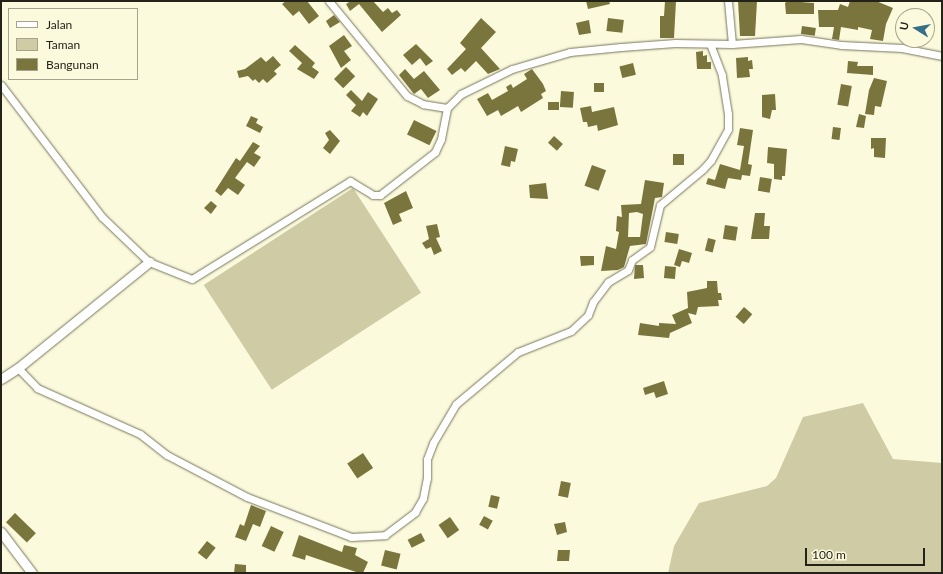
<!DOCTYPE html>
<style>
body{margin:0}
#map{position:relative;width:943px;height:574px;overflow:hidden;background:#fcfadd;font-family:Lato,sans-serif}
div>[style]{position:absolute}
.green>*{inset:0;background:#cecba5;transform-origin:0 0}
.building>*{inset:0;background:#7a753d;transform-origin:0 0}
.roads{filter:drop-shadow(0 0 1px #77755b) drop-shadow(0 0 1px #77755b)}
.minor>*{height:7px;margin:-3.5px;padding:0 3.5px;transform-origin:3.5px;border-radius:3.5px;background:#fff}
.tertiary>*{height:9px;margin:-4.5px;padding:0 4.5px;transform-origin:4.5px;border-radius:4.5px;background:#fff}
span{translate:-50% -50%;white-space:nowrap;text-align:center;line-height:1.15;-webkit-text-stroke:3.5px #fcfadd;paint-order:stroke}
.frame{position:absolute;inset:0;border:2px solid #242319;pointer-events:none}
.legend{position:absolute;left:8px;top:8px;width:130px;height:72px;box-sizing:border-box;background:#fcfadd;border:1px solid #a6a48f;margin:0;padding:5px 7px;list-style:none;font-size:12px;color:#242319}
.legend li{display:flex;align-items:center;gap:8px;height:20px}
.legend b{width:20px;border:1px solid #a6a48f}
.north{position:absolute;left:895px;top:8px;width:40px;height:40px;box-sizing:border-box;background:#fcfadd;border:1px solid #a6a48f;border-radius:50%;rotate:281deg;font-size:11px;font-weight:700;line-height:16px;text-align:center;color:#242319}
.north::after{content:'';display:block;margin:auto;width:14px;height:18px;background:#357088;clip-path:polygon(50% 0,100% 100%,50% 72%,0 100%)}
.scale{position:absolute;left:805px;top:548px;width:120px;height:18px;box-sizing:border-box;border:2px solid #242319;border-top:0;padding-left:5px;font-size:12px;line-height:14px;white-space:nowrap;color:#242319;-webkit-text-stroke:3px #fcfadd;paint-order:stroke}
</style>
<div id="map">
<div class="green">
<div style="left:353px;top:188px;width:125px;height:178px;rotate:57deg"></div>
<div style="clip-path:polygon(863px 403px,893px 459px,942px 463px,942px 573px,668px 573px,674px 546px,699px 503px,767px 486px,776px 478px,803px 417px)"></div>
</div>
<div class="building">
<div style="clip-path:polygon(286px 1px,307px 1px,319px 16px,309px 24px,299px 11px,293px 16px,282px 4px)"></div>
<div style="clip-path:polygon(351px 1px,373px 1px,383px 12px,388px 8px,392px 13px,397px 10px,401px 15px,382px 32px,359px 4px,350px 11px,346px 4px)"></div>
<div style="clip-path:polygon(586px 1px,609px 1px,610px 4px,588px 9px)"></div>
<div style="clip-path:polygon(665px 1px,676px 1px,674px 38px,660px 38px,660px 16px,664px 16px)"></div>
<div style="clip-path:polygon(738px 1px,757px 1px,755px 36px,740px 36px)"></div>
<div style="clip-path:polygon(788px 1px,814px 3px,814px 14px,786px 14px,785px 3px)"></div>
<div style="clip-path:polygon(850px 1px,876px 1px,893px 8px,886px 24px,883px 41px,870px 39px,872px 30px,858px 27px,858px 30px,841px 27px,839px 40px,832px 39px,834px 27px,819px 27px,818px 10px,838px 10px,840px 4px,848px 7px)"></div>
<div style="clip-path:polygon(334px 15px,340px 22px,330px 28px,326px 21px)"></div>
<div style="clip-path:polygon(481px 18px,496px 32px,481px 48px,500px 69px,488px 74px,476px 61px,465px 72px,461px 68px,452px 75px,447px 69px,466px 49px,460px 43px)"></div>
<div style="left:608px;top:18px;width:16px;height:13px;rotate:7deg"></div>
<div style="clip-path:polygon(589px 20px,591px 33px,579px 35px,576px 23px)"></div>
<div style="left:802px;top:26px;width:14px;height:8px;rotate:8deg"></div>
<div style="clip-path:polygon(344px 35px,352px 46px,344px 51px,351px 60px,341px 68px,329px 46px)"></div>
<div style="clip-path:polygon(416px 44px,433px 61px,426px 66px,420px 58px,412px 65px,403px 55px)"></div>
<div style="clip-path:polygon(295px 45px,315px 63px,312px 67px,319px 72px,314px 79px,297px 69px,302px 63px,289px 51px)"></div>
<div style="clip-path:polygon(703px 51px,703px 56px,707px 55px,707px 62px,711px 62px,711px 69px,697px 69px,696px 52px)"></div>
<div style="clip-path:polygon(273px 56px,281px 65px,274px 71px,277px 74px,267px 83px,263px 79px,259px 83px,255px 79px,253px 81px,248px 76px,239px 78px,237px 71px,245px 69px,261px 57px,266px 62px)"></div>
<div style="clip-path:polygon(748px 57px,748px 61px,752px 60px,753px 69px,749px 69px,750px 77px,737px 78px,736px 58px)"></div>
<div style="clip-path:polygon(848px 61px,858px 62px,857px 66px,873px 66px,873px 75px,847px 73px)"></div>
<div style="left:633px;top:63px;width:12px;height:14px;rotate:76deg"></div>
<div style="left:346px;top:67px;width:13px;height:17px;rotate:45deg"></div>
<div style="clip-path:polygon(405px 69px,414px 79px,424px 71px,440px 90px,428px 98px,421px 89px,414px 94px,399px 75px)"></div>
<div style="clip-path:polygon(532px 69px,543px 84px,546px 91px,541px 94px,543px 98px,521px 112px,518px 106px,501px 116px,498px 110px,487px 116px,477px 99px,488px 93px,492px 100px,508px 91px,506px 87px,511px 84px,513px 88px,527px 79px,524px 74px)"></div>
<div style="clip-path:polygon(874px 78px,887px 81px,881px 107px,875px 106px,874px 115px,865px 114px,869px 90px)"></div>
<div style="left:594px;top:83px;width:10px;height:9px"></div>
<div style="left:841px;top:84px;width:11px;height:21px;rotate:10deg"></div>
<div style="clip-path:polygon(351px 90px,362px 101px,368px 92px,378px 99px,367px 116px,363px 112px,360px 117px,351px 111px,356px 105px,346px 95px)"></div>
<div style="left:561px;top:91px;width:13px;height:16px;rotate:4deg"></div>
<div style="clip-path:polygon(775px 94px,776px 110px,772px 110px,770px 119px,762px 117px,762px 95px)"></div>
<div style="left:548px;top:102px;width:11px;height:8px"></div>
<div style="clip-path:polygon(591px 106px,592px 112px,614px 107px,618px 125px,598px 131px,597px 125px,588px 127px,587px 122px,583px 122px,580px 108px)"></div>
<div style="clip-path:polygon(859px 114px,866px 116px,864px 128px,856px 127px)"></div>
<div style="clip-path:polygon(251px 116px,258px 119px,256px 123px,263px 127px,260px 133px,246px 126px)"></div>
<div style="left:414px;top:120px;width:25px;height:16px;rotate:26deg"></div>
<div style="left:833px;top:127px;width:8px;height:12px;rotate:7deg"></div>
<div style="clip-path:polygon(740px 128px,753px 130px,748px 164px,752px 165px,750px 176px,742px 175px,741px 180px,728px 178px,725px 189px,706px 184px,708px 178px,715px 180px,720px 164px,740px 170px,744px 146px,737px 145px)"></div>
<div style="clip-path:polygon(330px 130px,340px 141px,330px 154px,323px 148px,329px 140px,325px 133px)"></div>
<div style="left:554px;top:136px;width:12px;height:9px;rotate:42deg"></div>
<div style="clip-path:polygon(871px 138px,886px 138px,885px 158px,874px 157px,874px 148px,871px 149px)"></div>
<div style="clip-path:polygon(253px 142px,260px 146px,254px 153px,261px 157px,254px 167px,247px 162px,235px 178px,245px 185px,238px 195px,228px 188px,221px 196px,215px 191px,236px 158px,240px 161px)"></div>
<div style="clip-path:polygon(505px 146px,518px 149px,515px 162px,511px 161px,510px 167px,501px 165px)"></div>
<div style="clip-path:polygon(768px 147px,787px 149px,785px 176px,782px 176px,782px 180px,774px 179px,774px 164px,767px 163px)"></div>
<div style="left:673px;top:154px;width:11px;height:11px"></div>
<div style="left:592px;top:165px;width:15px;height:22px;rotate:20deg"></div>
<div style="left:760px;top:177px;width:12px;height:14px;rotate:9deg"></div>
<div style="clip-path:polygon(evenodd,645px 180px,664px 183px,662px 197px,655px 198px,646px 244px,630px 246px,624px 267px,618px 270px,601px 271px,606px 246px,616px 249px,619px 232px,616px 231px,617px 216px,622px 217px,621px 205px,641px 204px,645px 180px,637px 212px,643px 214px,640px 237px,628px 237px,629px 213px,637px 212px)"></div>
<div style="clip-path:polygon(546px 183px,548px 199px,530px 198px,529px 185px)"></div>
<div style="clip-path:polygon(406px 191px,413px 208px,399px 214px,402px 221px,393px 225px,384px 203px)"></div>
<div style="clip-path:polygon(211px 201px,217px 206px,211px 214px,204px 208px)"></div>
<div style="clip-path:polygon(755px 213px,765px 213px,764px 226px,770px 226px,769px 239px,751px 239px)"></div>
<div style="clip-path:polygon(437px 224px,440px 237px,436px 238px,442px 251px,434px 255px,431px 247px,426px 249px,422px 243px,429px 239px,426px 226px)"></div>
<div style="left:725px;top:225px;width:13px;height:14px;rotate:9deg"></div>
<div style="left:666px;top:232px;width:13px;height:10px;rotate:9deg"></div>
<div style="left:708px;top:238px;width:8px;height:13px;rotate:14deg"></div>
<div style="clip-path:polygon(679px 249px,692px 253px,689px 263px,682px 261px,680px 267px,674px 265px)"></div>
<div style="clip-path:polygon(580px 256px,594px 256px,594px 265px,581px 266px)"></div>
<div style="clip-path:polygon(635px 265px,643px 265px,644px 278px,634px 279px)"></div>
<div style="left:665px;top:266px;width:11px;height:12px;rotate:5deg"></div>
<div style="clip-path:polygon(707px 281px,717px 281px,718px 293px,721px 293px,722px 300px,718px 300px,719px 306px,698px 307px,696px 315px,688px 313px,692px 323px,670px 333px,669px 338px,638px 335px,640px 323px,659px 326px,659px 323px,676px 324px,672px 315px,688px 308px,687px 292px,707px 288px)"></div>
<div style="left:744px;top:307px;width:11px;height:13px;rotate:41deg"></div>
<div style="clip-path:polygon(664px 381px,668px 394px,656px 398px,654px 392px,645px 395px,643px 388px)"></div>
<div style="left:363px;top:453px;width:18px;height:19px;rotate:56deg"></div>
<div style="left:561px;top:481px;width:10px;height:15px;rotate:11deg"></div>
<div style="left:491px;top:495px;width:9px;height:12px;rotate:13deg"></div>
<div style="clip-path:polygon(251px 505px,266px 511px,260px 527px,253px 524px,246px 541px,235px 537px,240px 524px,244px 526px)"></div>
<div style="left:15px;top:513px;width:29px;height:13px;rotate:44deg"></div>
<div style="left:484px;top:516px;width:10px;height:10px;rotate:29deg"></div>
<div style="left:450px;top:517px;width:16px;height:14px;rotate:55deg"></div>
<div style="clip-path:polygon(565px 522px,567px 532px,557px 535px,554px 524px)"></div>
<div style="left:271px;top:526px;width:14px;height:22px;rotate:25deg"></div>
<div style="left:421px;top:533px;width:9px;height:15px;rotate:63deg"></div>
<div style="clip-path:polygon(299px 535px,342px 552px,344px 545px,357px 548px,355px 555px,368px 562px,363px 573px,359px 573px,306px 555px,305px 560px,292px 556px)"></div>
<div style="left:207px;top:541px;width:11px;height:15px;rotate:38deg"></div>
<div style="left:385px;top:550px;width:16px;height:16px;rotate:14deg"></div>
<div style="clip-path:polygon(558px 550px,570px 550px,569px 561px,557px 561px)"></div>
<div style="clip-path:polygon(235px 564px,246px 565px,246px 573px,234px 573px)"></div>
</div>
<div class="roads">
<div class="minor">
<div style="left:728px;top:1px;width:43px;rotate:84.7deg"></div>
<div style="left:1px;top:85px;width:166px;rotate:52.6deg"></div>
<div style="left:102px;top:217px;width:65px;rotate:43.8deg"></div>
<div style="left:149px;top:262px;width:46px;rotate:21.6deg"></div>
<div style="left:192px;top:279px;width:186px;rotate:-31.8deg"></div>
<div style="left:350px;top:181px;width:27px;rotate:31deg"></div>
<div style="left:373px;top:195px;width:7px"></div>
<div style="left:380px;top:195px;width:70px;rotate:-38deg"></div>
<div style="left:435px;top:152px;width:14px;rotate:-65deg"></div>
<div style="left:441px;top:139px;width:32px;rotate:-79deg"></div>
<div style="left:447px;top:108px;width:24px;rotate:-171deg"></div>
<div style="left:423px;top:104px;width:18px;rotate:-153deg"></div>
<div style="left:407px;top:96px;width:123px;rotate:-129.4deg"></div>
<div style="left:447px;top:108px;width:20px;rotate:-45deg"></div>
<div style="left:461px;top:94px;width:57px;rotate:-26.1deg"></div>
<div style="left:512px;top:69px;width:60px;rotate:-16.3deg"></div>
<div style="left:570px;top:52px;width:51px;rotate:-5.6deg"></div>
<div style="left:621px;top:47px;width:54px;rotate:-4.2deg"></div>
<div style="left:675px;top:43px;width:57px;rotate:1deg"></div>
<div style="left:732px;top:44px;width:69px;rotate:-4.1deg"></div>
<div style="left:801px;top:39px;width:40px;rotate:8.5deg"></div>
<div style="left:841px;top:45px;width:61px;rotate:2.8deg"></div>
<div style="left:902px;top:48px;width:41px;rotate:11.3deg"></div>
<div style="left:18px;top:368px;width:28px;rotate:46deg"></div>
<div style="left:37px;top:388px;width:113px;rotate:24.1deg"></div>
<div style="left:140px;top:434px;width:34px;rotate:38deg"></div>
<div style="left:167px;top:455px;width:90px;rotate:27.7deg"></div>
<div style="left:247px;top:497px;width:111px;rotate:21deg"></div>
<div style="left:351px;top:537px;width:34px;rotate:-3deg"></div>
<div style="left:385px;top:535px;width:38px;rotate:-37deg"></div>
<div style="left:415px;top:512px;width:16px;rotate:-60deg"></div>
<div style="left:423px;top:498px;width:20px;rotate:-79deg"></div>
<div style="left:427px;top:478px;width:19px;rotate:-90deg"></div>
<div style="left:427px;top:459px;width:17px;rotate:-69deg"></div>
<div style="left:433px;top:443px;width:45px;rotate:-59.5deg"></div>
<div style="left:456px;top:404px;width:81px;rotate:-40deg"></div>
<div style="left:518px;top:352px;width:57px;rotate:-21.6deg"></div>
<div style="left:571px;top:331px;width:23px;rotate:-43deg"></div>
<div style="left:588px;top:315px;width:14px;rotate:-69deg"></div>
<div style="left:593px;top:302px;width:25px;rotate:-53deg"></div>
<div style="left:608px;top:282px;width:23px;rotate:-31deg"></div>
<div style="left:628px;top:270px;width:11px;rotate:-68deg"></div>
<div style="left:632px;top:260px;width:22px;rotate:-36deg"></div>
<div style="left:650px;top:247px;width:43px;rotate:-76.6deg"></div>
<div style="left:660px;top:205px;width:56px;rotate:-39.9deg"></div>
<div style="left:703px;top:169px;width:12px;rotate:-48deg"></div>
<div style="left:711px;top:160px;width:35px;rotate:-61deg"></div>
<div style="left:728px;top:129px;width:15px;rotate:-90deg"></div>
<div style="left:728px;top:114px;width:39px;rotate:-99deg"></div>
<div style="left:722px;top:75px;width:33px;rotate:-111deg"></div>
</div>
<div class="tertiary">
<div style="left:1px;top:379px;width:20px;rotate:-33deg"></div>
<div style="left:18px;top:368px;width:169px;rotate:-39deg"></div>
<div style="left:1px;top:532px;width:51px;rotate:52.9deg"></div>
</div>
</div>
<div class="frame"></div>
<ul class="legend">
<li><b style="height:5px;background:#fff"></b>Jalan</li>
<li><b style="height:11px;background:#cecba5"></b>Taman</li>
<li><b style="height:11px;background:#7a753d"></b>Bangunan</li>
</ul>
<div class="north">U</div>
<div class="scale">100 m</div>
</div>
